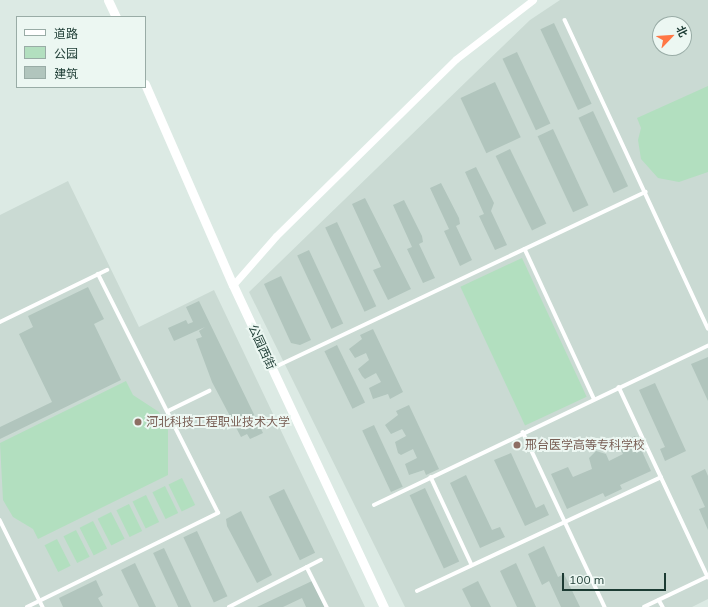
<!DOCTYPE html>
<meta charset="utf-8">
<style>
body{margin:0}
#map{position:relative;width:708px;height:607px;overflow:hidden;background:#dceae4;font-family:Mulish,"Noto Sans SC",sans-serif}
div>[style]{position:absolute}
.built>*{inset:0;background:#cadad3}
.green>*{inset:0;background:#b2dfbf;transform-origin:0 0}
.building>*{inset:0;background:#b1c5bd;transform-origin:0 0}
.service>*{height:3.5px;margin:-1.75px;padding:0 1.75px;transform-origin:1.75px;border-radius:1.75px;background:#fff}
.minor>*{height:7px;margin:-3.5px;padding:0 3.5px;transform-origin:3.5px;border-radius:3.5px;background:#fff}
.tertiary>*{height:9px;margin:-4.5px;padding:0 4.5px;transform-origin:4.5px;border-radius:4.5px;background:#fff}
.dots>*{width:11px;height:11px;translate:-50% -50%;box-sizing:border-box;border:2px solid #ecf7f2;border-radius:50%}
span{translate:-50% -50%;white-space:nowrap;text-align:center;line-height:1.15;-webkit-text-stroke:4px #ecf7f2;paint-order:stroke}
.street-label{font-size:12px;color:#1c3b33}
.education-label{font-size:12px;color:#785e54}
.left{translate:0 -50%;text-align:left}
.legend{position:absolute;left:16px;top:16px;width:130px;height:72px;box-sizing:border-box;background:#ecf7f2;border:1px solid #99aca6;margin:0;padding:5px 7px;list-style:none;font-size:12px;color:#1c3b33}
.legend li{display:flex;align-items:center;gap:8px;height:20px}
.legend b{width:20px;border:1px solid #99aca6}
.north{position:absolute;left:652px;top:16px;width:40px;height:40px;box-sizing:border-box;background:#ecf7f2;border:1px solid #99aca6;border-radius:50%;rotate:65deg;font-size:11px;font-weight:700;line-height:16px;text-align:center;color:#1c3b33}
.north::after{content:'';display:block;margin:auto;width:14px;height:18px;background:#ff7745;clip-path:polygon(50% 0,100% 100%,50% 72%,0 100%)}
.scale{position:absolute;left:562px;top:573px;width:104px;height:18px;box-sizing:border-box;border:2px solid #1c3b33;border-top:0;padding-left:5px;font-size:12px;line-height:14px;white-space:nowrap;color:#1c3b33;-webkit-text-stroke:3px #ecf7f2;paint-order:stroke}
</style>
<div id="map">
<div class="built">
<div style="clip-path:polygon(evenodd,560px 0,708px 0,708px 599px,692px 607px,405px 607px,249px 292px,530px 20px,560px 0,660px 24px,684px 24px,684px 48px,660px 48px,660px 24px)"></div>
<div style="clip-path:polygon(68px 181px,139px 327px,214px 290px,365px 607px,0 607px,0 215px)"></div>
</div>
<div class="green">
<div style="clip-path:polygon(708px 86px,708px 172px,679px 182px,658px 178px,641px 159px,638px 140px,641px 128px,637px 118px)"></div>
<div style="left:522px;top:258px;width:153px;height:68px;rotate:65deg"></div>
<div style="clip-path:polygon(126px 381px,133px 395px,159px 412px,168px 430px,168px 475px,38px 539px,33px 529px,13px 517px,3px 500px,0 443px)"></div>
<div style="left:182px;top:478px;width:30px;height:15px;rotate:64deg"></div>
<div style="left:165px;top:486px;width:30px;height:14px;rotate:64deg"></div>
<div style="left:146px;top:495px;width:30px;height:15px;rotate:64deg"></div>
<div style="left:129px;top:504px;width:30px;height:14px;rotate:64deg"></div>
<div style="left:111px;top:512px;width:30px;height:15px;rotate:63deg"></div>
<div style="left:93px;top:521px;width:31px;height:15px;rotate:63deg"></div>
<div style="left:76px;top:530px;width:30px;height:14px;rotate:63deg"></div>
<div style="left:57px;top:539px;width:30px;height:14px;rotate:63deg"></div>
</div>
<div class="building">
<div style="left:554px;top:23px;width:89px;height:15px;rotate:65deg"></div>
<div style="left:517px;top:52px;width:79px;height:16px;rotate:65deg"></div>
<div style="left:495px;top:82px;width:61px;height:38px;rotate:65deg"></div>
<div style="left:593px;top:111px;width:83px;height:16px;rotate:65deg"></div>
<div style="left:553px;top:129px;width:84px;height:17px;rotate:65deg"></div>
<div style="left:510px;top:149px;width:83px;height:16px;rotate:64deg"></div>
<div style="clip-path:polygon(476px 167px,494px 203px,491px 211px,507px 245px,495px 250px,479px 216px,484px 214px,465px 172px)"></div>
<div style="clip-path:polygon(441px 183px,459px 218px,460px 224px,456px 226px,472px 260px,460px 266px,444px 231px,449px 229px,430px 188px)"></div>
<div style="clip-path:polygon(365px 198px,411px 289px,388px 300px,373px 270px,381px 267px,352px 204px)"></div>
<div style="clip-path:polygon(404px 200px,422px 236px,423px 242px,419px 244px,435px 278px,423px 283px,407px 249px,412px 247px,393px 205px)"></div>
<div style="left:337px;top:222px;width:93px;height:13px;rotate:65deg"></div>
<div style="left:309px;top:250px;width:81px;height:13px;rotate:65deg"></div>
<div style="clip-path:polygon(281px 276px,311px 340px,300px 345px,291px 343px,264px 284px)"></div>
<div style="clip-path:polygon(88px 287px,104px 319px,94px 324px,121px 380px,0 439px,0 427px,52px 402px,19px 334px,33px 327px,28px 316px)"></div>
<div style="clip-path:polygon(199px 301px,263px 433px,250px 439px,247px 434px,241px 437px,212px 382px,196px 339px,202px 337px,199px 331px,205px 327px,174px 341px,168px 328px,186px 320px,188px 324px,193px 322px,186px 307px)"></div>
<div style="clip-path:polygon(373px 329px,403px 392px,390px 399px,388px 394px,373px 399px,369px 388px,381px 382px,376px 373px,365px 379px,362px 376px,358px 369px,369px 360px,366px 353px,355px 358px,349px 349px,362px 339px,360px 335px)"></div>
<div style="left:337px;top:345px;width:64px;height:14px;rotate:64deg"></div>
<div style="clip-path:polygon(708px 357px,708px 401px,691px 364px)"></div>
<div style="clip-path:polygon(655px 383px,686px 451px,665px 461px,660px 449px,665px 447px,639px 390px)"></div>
<div style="clip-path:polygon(409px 405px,439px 469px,426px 475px,424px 470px,409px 475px,405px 464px,417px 458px,413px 449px,401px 455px,398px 453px,395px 442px,406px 436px,402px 429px,391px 434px,385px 425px,398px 415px,396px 411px)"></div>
<div style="left:374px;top:425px;width:68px;height:13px;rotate:65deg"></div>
<div style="clip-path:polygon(635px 436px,651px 471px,620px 485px,622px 489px,605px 497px,603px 493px,567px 509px,551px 474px,568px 467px,573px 477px,592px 469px,589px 458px,596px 451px,606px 454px,609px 461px,623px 454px,618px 444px)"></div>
<div style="clip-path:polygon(511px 453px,536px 508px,544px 504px,549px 515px,525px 526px,494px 460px)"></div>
<div style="clip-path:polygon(705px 469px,708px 476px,708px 530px,699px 509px,705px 507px,691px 476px)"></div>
<div style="clip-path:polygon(466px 475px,492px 530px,500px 527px,505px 537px,480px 548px,450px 483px)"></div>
<div style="left:425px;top:488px;width:81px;height:17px;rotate:65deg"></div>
<div style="left:284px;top:489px;width:71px;height:17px;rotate:64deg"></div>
<div style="clip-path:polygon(241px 511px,272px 575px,257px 583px,227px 526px,226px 519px)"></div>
<div style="left:197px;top:531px;width:72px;height:15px;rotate:65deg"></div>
<div style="clip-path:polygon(544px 546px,558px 577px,564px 574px,580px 607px,561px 607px,549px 581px,542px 585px,528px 554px)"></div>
<div style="left:164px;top:548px;width:65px;height:12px;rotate:65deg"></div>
<div style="clip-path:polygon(135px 563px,156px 607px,139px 607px,121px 570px)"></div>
<div style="clip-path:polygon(516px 563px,536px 607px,517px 607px,500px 571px)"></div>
<div style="clip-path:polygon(96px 580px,103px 595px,98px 598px,103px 607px,63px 607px,59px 598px)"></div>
<div style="clip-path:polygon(312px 581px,325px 607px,306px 607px,302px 598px,283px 607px,257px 607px)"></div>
<div style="clip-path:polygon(478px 581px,491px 607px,471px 607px,462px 589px)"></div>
</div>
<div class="service">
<div style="left:565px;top:20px;width:340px;rotate:65.1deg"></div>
<div style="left:525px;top:249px;width:164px;rotate:65.2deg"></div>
<div style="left:0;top:322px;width:119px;rotate:-25.9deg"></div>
<div style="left:273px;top:368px;width:412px;rotate:-25.3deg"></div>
<div style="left:619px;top:387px;width:210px;rotate:64.9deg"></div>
<div style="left:708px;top:577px;width:70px;rotate:154.5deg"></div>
<div style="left:168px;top:411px;width:46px;rotate:-26deg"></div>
<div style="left:523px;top:432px;width:193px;rotate:64.9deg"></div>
<div style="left:431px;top:477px;width:97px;rotate:65deg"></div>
<div style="left:374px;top:505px;width:370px;rotate:-25.5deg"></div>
<div style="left:0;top:520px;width:97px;rotate:63.7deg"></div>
<div style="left:307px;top:567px;width:45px;rotate:63.4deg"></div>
<div style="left:417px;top:591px;width:269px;rotate:-25deg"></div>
<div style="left:659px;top:600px;width:8px;rotate:60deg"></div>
<div style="left:27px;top:607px;width:213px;rotate:-26.2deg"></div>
<div style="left:218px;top:513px;width:267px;rotate:-116.7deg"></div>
<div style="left:229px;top:607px;width:103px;rotate:-27.1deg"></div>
</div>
<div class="minor">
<div style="left:233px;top:285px;width:65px;rotate:-48.7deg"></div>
<div style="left:276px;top:236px;width:252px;rotate:-44.5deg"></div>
<div style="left:456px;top:59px;width:97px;rotate:-37.5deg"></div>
</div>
<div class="tertiary">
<div style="left:108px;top:0;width:19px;rotate:65deg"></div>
<div style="left:145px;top:84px;width:219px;rotate:66.4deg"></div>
<div style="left:233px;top:285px;width:356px;rotate:64.9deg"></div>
</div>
<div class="dots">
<div style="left:138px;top:422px;background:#8d6e63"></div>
<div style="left:517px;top:445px;background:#8d6e63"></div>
</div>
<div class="street-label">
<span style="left:262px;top:347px;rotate:65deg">公园西街</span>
</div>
<div class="education-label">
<span class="left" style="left:146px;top:422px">河北科技工程职业技术大学</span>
<span class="left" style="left:525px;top:445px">邢台医学高等专科学校</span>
</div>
<ul class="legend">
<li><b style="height:5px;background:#fff"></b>道路</li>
<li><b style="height:11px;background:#b2dfbf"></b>公园</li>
<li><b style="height:11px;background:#b1c5bd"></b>建筑</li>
</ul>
<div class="north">北</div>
<div class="scale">100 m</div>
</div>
